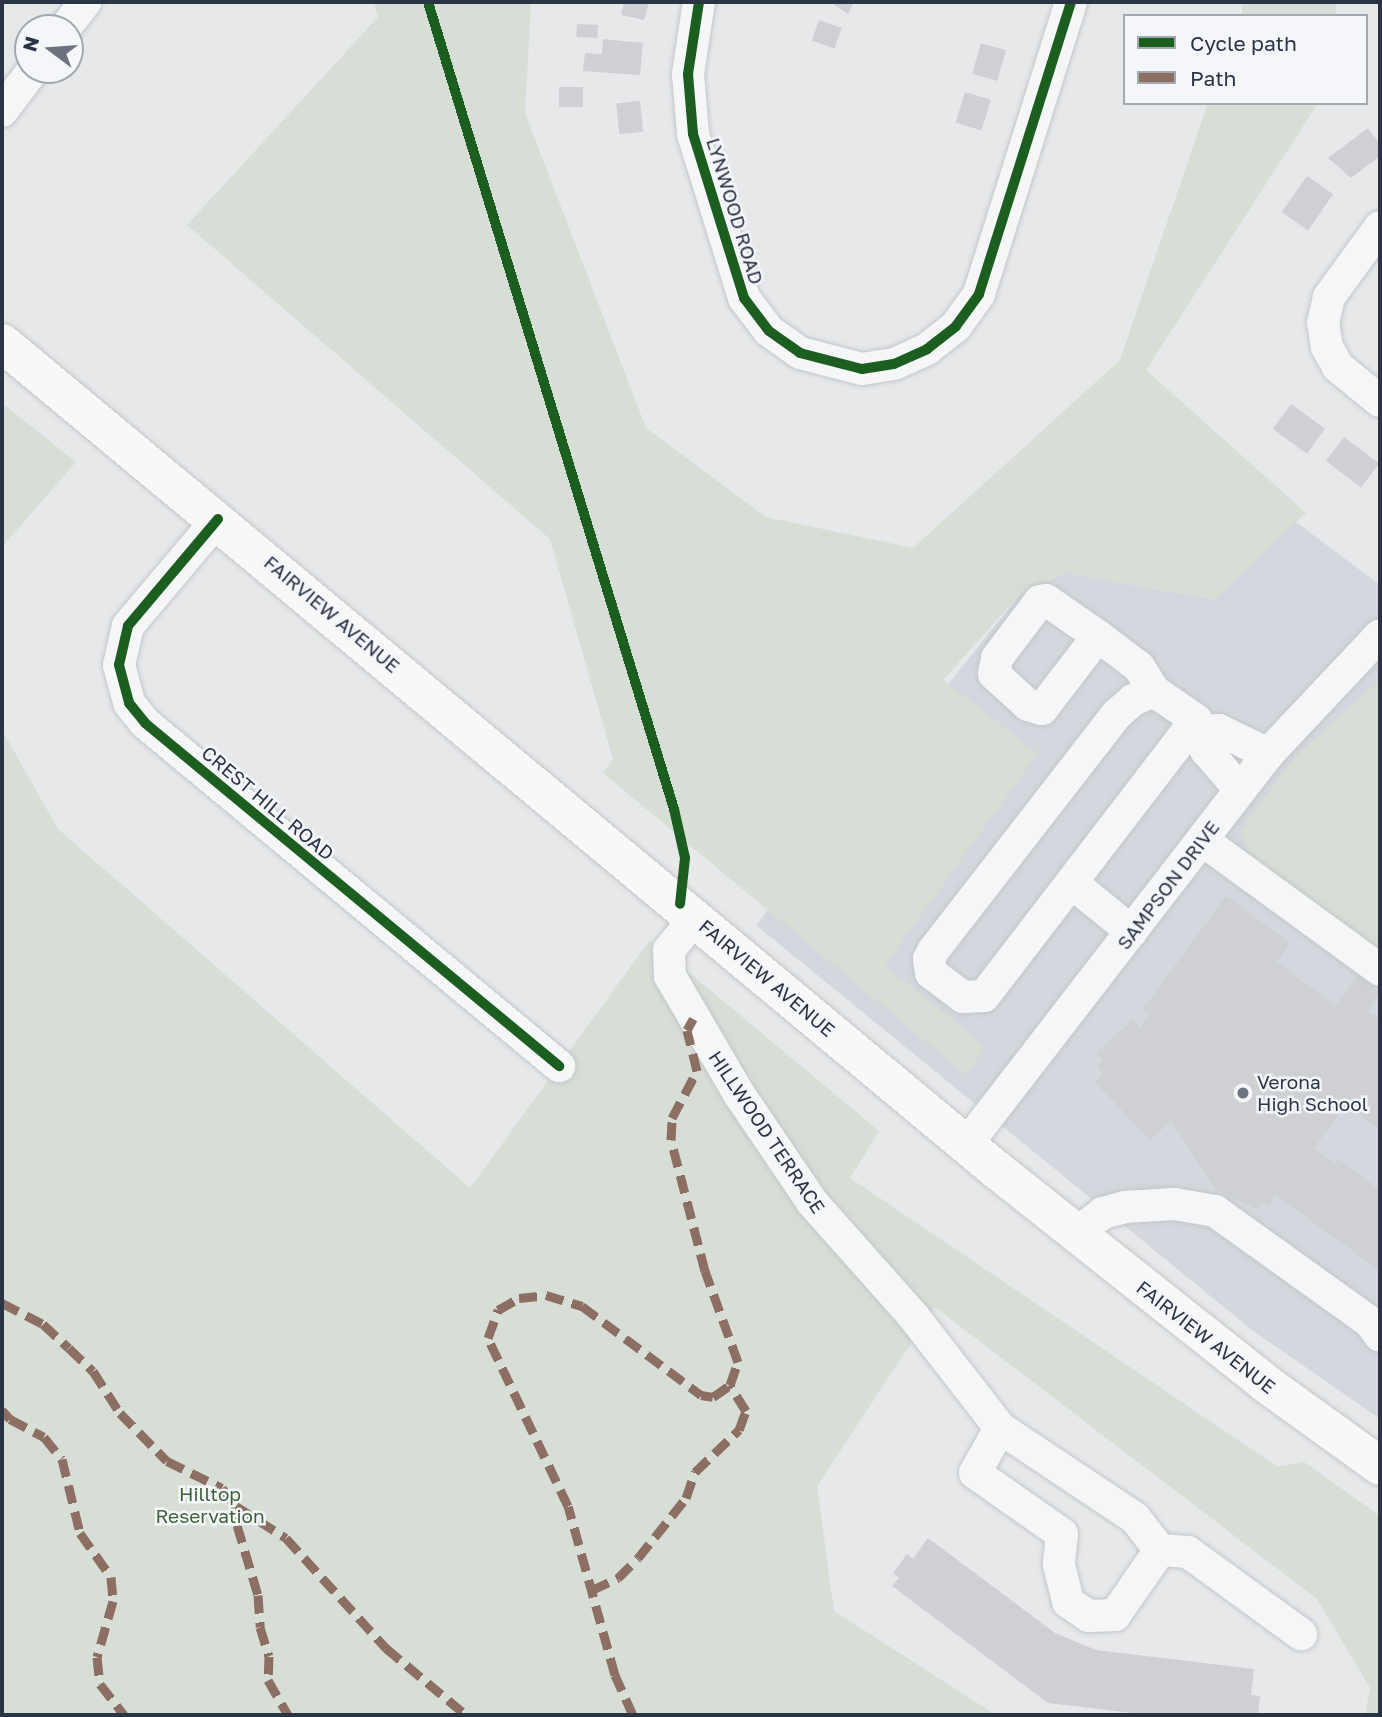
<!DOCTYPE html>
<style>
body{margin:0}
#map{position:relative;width:1382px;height:1717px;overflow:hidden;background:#e6e8ea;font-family:"Golos Text",sans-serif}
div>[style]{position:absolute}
.built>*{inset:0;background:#d4d7dd}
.green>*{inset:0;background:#d6ded6;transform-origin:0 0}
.building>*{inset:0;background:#ced0d3;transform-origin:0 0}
.roads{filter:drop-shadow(0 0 2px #c4c6c8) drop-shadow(0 0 2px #c4c6c8)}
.minor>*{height:32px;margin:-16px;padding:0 16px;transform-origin:16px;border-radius:16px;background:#f5f6f7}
.major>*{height:38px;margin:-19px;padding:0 19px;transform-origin:19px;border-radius:19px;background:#f8f8f8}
.quiet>*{height:9px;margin-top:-4.5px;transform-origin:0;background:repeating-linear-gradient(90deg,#8d6e63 0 18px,transparent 0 27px)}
.cycleway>*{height:10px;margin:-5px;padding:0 5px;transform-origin:5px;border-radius:5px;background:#1b5e20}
.dots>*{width:19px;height:19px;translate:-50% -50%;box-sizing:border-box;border:4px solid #f4f6f9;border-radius:50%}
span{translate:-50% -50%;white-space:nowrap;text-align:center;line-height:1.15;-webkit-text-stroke:5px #f4f6f9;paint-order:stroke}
.street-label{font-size:19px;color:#2b3445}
.poi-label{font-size:19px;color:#2b3445}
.left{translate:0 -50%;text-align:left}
.park-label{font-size:19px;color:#3f6138}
.frame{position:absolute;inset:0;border:4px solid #2b3445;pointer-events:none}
.legend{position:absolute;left:1123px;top:14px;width:245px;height:91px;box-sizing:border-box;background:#f4f6f9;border:2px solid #a4a8b1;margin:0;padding:9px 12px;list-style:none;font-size:21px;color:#2b3445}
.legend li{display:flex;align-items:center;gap:14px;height:35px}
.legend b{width:35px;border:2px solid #a4a8b1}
.north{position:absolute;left:14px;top:14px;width:70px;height:70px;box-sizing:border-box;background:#f4f6f9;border:2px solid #a4a8b1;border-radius:50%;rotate:286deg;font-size:19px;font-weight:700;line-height:28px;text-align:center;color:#2b3445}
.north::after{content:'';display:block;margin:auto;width:24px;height:32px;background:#6c737f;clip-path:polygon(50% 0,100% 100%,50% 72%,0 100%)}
</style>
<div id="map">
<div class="built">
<div style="clip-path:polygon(1296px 522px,1380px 585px,1380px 1419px,1252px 1330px,756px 925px,1021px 593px,1065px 573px,1214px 599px)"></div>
</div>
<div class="green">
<div style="clip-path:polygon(374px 2px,531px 2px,525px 113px,646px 428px,766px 517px,913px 548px,1120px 360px,1208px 103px,1318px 103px,1146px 370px,1306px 513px,1215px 599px,1065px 573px,1021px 593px,943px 680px,1038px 753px,885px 965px,986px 1047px,966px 1075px,603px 773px,613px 759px,550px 539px,187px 225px,378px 17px)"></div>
<div style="left:1242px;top:2px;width:94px;height:15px"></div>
<div style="clip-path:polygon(2px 403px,76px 462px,2px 547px)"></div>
<div style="clip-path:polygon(1380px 680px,1380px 953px,1252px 861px,1240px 831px,1295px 757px)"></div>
<div style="clip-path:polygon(2px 730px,58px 829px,470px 1188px,650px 940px,879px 1131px,850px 1178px,1278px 1467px,1304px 1462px,1380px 1516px,1380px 1715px,1365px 1715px,1370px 1688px,1317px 1599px,935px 1307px,817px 1486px,834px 1611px,996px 1715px,2px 1715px)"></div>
</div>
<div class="building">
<div style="clip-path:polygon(624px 2px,649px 2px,644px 20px,621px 15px)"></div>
<div style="clip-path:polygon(830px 2px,854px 2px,848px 14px)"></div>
<div style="left:819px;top:20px;width:24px;height:22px;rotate:19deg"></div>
<div style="left:577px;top:24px;width:21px;height:13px;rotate:3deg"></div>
<div style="clip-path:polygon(603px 39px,643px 43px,640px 75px,583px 71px,585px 53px,602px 54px)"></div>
<div style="left:981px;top:43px;width:26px;height:32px;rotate:16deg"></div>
<div style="left:559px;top:87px;width:24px;height:20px"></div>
<div style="left:965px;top:92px;width:27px;height:32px;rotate:17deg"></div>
<div style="left:640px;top:101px;width:31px;height:24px;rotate:84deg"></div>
<div style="clip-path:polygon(1368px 128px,1380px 145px,1380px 156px,1351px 178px,1328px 158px)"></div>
<div style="left:1307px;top:176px;width:32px;height:44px;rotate:35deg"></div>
<div style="left:1291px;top:404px;width:42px;height:31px;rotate:36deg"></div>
<div style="left:1344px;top:437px;width:44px;height:30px;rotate:37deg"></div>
<div style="clip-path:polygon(1226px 896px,1290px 943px,1277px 962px,1336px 1006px,1358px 976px,1380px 992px,1368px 1012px,1378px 1019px,1380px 1015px,1380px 1130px,1346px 1105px,1314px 1148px,1335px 1163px,1338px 1159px,1380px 1190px,1380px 1271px,1276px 1195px,1268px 1206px,1262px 1202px,1257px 1209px,1217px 1191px,1171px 1121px,1150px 1140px,1095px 1082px,1103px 1074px,1097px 1066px,1103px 1060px,1096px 1053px,1133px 1019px,1140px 1027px,1150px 1014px,1143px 1009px)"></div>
<div style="clip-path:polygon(928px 1538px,1055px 1633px,1096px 1650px,1254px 1669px,1251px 1695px,1260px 1696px,1258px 1715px,1149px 1715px,1048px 1703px,892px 1586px,899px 1578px,893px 1573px,907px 1554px,913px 1559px)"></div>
</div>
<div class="roads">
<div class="minor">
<div style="left:699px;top:2px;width:73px;rotate:98.7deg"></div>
<div style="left:688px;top:74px;width:60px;rotate:85.2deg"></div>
<div style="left:693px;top:134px;width:172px;rotate:72.7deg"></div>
<div style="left:744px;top:298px;width:41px;rotate:52.9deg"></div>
<div style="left:769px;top:331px;width:38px;rotate:35deg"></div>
<div style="left:800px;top:353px;width:64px;rotate:14.5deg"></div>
<div style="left:862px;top:369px;width:32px;rotate:-9deg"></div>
<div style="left:894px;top:364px;width:36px;rotate:-24deg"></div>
<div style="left:927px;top:349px;width:37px;rotate:-38deg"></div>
<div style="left:956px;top:326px;width:39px;rotate:-54deg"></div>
<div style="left:979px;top:294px;width:306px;rotate:-72.5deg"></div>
<div style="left:65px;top:28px;width:33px;rotate:-52deg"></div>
<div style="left:2px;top:111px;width:51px;rotate:-52.9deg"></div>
<div style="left:1380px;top:227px;width:87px;rotate:126.1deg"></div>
<div style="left:1329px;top:297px;width:26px;rotate:103deg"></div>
<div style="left:1323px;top:322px;width:25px;rotate:81deg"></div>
<div style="left:1327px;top:347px;width:23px;rotate:61deg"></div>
<div style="left:1338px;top:367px;width:54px;rotate:39deg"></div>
<div style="left:218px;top:519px;width:140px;rotate:130.1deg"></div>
<div style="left:128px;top:626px;width:40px;rotate:103deg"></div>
<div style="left:119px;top:665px;width:39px;rotate:75deg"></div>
<div style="left:129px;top:703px;width:26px;rotate:51deg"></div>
<div style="left:145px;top:723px;width:538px;rotate:39.64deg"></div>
<div style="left:1098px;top:636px;width:92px;rotate:127.5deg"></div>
<div style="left:1042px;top:709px;width:15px;rotate:-164deg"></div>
<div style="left:1028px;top:705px;width:46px;rotate:-137.6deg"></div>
<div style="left:994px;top:674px;width:16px;rotate:-79deg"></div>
<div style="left:997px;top:658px;width:71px;rotate:-53deg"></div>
<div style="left:1040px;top:601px;width:6px;rotate:-9deg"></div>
<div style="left:1046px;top:600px;width:63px;rotate:34.7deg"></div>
<div style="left:1098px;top:636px;width:51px;rotate:37.1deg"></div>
<div style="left:1139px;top:667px;width:28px;rotate:58deg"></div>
<div style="left:1196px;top:720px;width:348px;rotate:127.5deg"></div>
<div style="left:984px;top:996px;width:21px;rotate:177deg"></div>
<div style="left:963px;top:997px;width:40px;rotate:-143deg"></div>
<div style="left:931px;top:973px;width:14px;rotate:-98deg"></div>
<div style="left:929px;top:959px;width:9px;rotate:-63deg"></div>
<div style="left:933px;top:951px;width:300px;rotate:-52.2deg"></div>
<div style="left:1117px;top:714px;width:21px;rotate:-41deg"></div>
<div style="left:1133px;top:700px;width:23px;rotate:-23deg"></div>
<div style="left:1154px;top:691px;width:51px;rotate:34.6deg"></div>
<div style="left:1196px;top:720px;width:32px;rotate:72deg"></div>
<div style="left:1206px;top:750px;width:52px;rotate:49.6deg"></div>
<div style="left:1202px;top:731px;width:17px;rotate:-3deg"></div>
<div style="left:1219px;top:730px;width:55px;rotate:26.1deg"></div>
<div style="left:1202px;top:840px;width:220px;rotate:36.1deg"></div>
<div style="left:1072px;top:883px;width:77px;rotate:39.2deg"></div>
<div style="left:695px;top:918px;width:41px;rotate:129.1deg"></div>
<div style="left:669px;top:950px;width:26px;rotate:88deg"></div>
<div style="left:670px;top:976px;width:137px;rotate:59.7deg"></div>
<div style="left:739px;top:1094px;width:130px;rotate:55.9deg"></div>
<div style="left:812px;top:1202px;width:154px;rotate:48.4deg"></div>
<div style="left:914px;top:1317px;width:140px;rotate:52.2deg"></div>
<div style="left:1000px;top:1428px;width:162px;rotate:33.7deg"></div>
<div style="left:1135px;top:1518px;width:41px;rotate:52deg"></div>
<div style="left:966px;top:1145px;width:494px;rotate:-52.3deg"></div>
<div style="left:1268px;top:754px;width:163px;rotate:-46.7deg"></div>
<div style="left:1076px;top:1234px;width:34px;rotate:-38deg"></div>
<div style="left:1103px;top:1213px;width:23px;rotate:-15deg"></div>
<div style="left:1125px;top:1207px;width:49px;rotate:-3.5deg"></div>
<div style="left:1174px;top:1204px;width:42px;rotate:9.7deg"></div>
<div style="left:1215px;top:1211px;width:191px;rotate:35.6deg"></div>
<div style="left:1370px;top:1322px;width:17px;rotate:54deg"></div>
<div style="left:1000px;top:1428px;width:51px;rotate:119.1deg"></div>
<div style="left:975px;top:1473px;width:106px;rotate:35deg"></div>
<div style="left:1062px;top:1534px;width:31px;rotate:96deg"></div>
<div style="left:1059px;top:1565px;width:38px;rotate:76deg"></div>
<div style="left:1068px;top:1602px;width:25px;rotate:34deg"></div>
<div style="left:1089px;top:1616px;width:26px;rotate:-2deg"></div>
<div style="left:1115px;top:1615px;width:79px;rotate:-55.3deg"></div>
<div style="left:1160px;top:1550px;width:28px;rotate:4deg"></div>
<div style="left:1188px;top:1552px;width:140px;rotate:36deg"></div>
</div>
<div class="major">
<div style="left:2px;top:343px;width:1295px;rotate:39.74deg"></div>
<div style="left:998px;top:1171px;width:341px;rotate:38.4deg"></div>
<div style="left:1265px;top:1383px;width:142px;rotate:35.8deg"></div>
</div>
</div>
<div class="quiet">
<div style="left:2px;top:1303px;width:46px;rotate:27.1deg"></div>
<div style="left:43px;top:1324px;width:35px;rotate:43deg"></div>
<div style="left:69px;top:1348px;width:33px;rotate:44deg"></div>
<div style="left:93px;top:1371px;width:50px;rotate:57.3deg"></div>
<div style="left:120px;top:1413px;width:67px;rotate:45.6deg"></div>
<div style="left:167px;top:1461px;width:61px;rotate:26.1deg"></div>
<div style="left:222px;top:1488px;width:23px;rotate:52deg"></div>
<div style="left:236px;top:1506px;width:59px;rotate:32.6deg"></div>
<div style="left:286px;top:1538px;width:149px;rotate:47.7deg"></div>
<div style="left:386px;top:1648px;width:104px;rotate:39.9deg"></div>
<div style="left:2px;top:1410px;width:12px;rotate:48deg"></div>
<div style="left:10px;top:1419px;width:38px;rotate:28deg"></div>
<div style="left:44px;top:1437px;width:28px;rotate:51deg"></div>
<div style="left:62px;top:1459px;width:76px;rotate:76.3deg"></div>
<div style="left:80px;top:1533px;width:54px;rotate:54.8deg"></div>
<div style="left:111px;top:1577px;width:24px;rotate:85deg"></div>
<div style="left:113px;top:1601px;width:58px;rotate:105.9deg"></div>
<div style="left:97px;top:1657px;width:27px;rotate:84deg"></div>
<div style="left:100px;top:1684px;width:39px;rotate:52deg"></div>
<div style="left:236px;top:1506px;width:19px;rotate:87deg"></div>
<div style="left:237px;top:1525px;width:73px;rotate:73.3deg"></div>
<div style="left:258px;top:1595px;width:32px;rotate:86deg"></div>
<div style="left:260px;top:1627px;width:30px;rotate:73deg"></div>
<div style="left:269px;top:1656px;width:24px;rotate:92deg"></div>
<div style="left:268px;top:1680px;width:40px;rotate:60.3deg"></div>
<div style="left:592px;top:1590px;width:29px;rotate:-25deg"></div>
<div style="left:618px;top:1578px;width:28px;rotate:-45deg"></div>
<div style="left:638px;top:1558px;width:77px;rotate:-51.3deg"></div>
<div style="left:686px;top:1498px;width:28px;rotate:-71deg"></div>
<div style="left:695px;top:1472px;width:61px;rotate:-43.7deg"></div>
<div style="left:739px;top:1430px;width:20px;rotate:-70deg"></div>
<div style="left:746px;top:1411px;width:31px;rotate:-122deg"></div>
<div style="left:633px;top:1715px;width:44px;rotate:-114.2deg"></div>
<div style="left:615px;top:1675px;width:175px;rotate:-105.5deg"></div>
<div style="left:568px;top:1506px;width:186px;rotate:-115.5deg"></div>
<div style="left:488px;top:1338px;width:30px;rotate:-70deg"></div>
<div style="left:498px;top:1310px;width:24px;rotate:-30deg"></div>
<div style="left:519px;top:1298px;width:27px;rotate:-6deg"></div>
<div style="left:546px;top:1295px;width:38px;rotate:17deg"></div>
<div style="left:582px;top:1306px;width:149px;rotate:36.8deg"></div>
<div style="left:701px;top:1395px;width:12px;rotate:9deg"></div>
<div style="left:713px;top:1397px;width:21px;rotate:-35deg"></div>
<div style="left:730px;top:1385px;width:24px;rotate:-71deg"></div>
<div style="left:738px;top:1362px;width:97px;rotate:-109.9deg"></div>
<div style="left:705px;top:1271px;width:135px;rotate:-104.5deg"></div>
<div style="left:671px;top:1140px;width:22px;rotate:-87deg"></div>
<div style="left:672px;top:1118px;width:53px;rotate:-62deg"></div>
<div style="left:697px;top:1071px;width:42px;rotate:-103.7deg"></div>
<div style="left:687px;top:1030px;width:13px;rotate:-61deg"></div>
</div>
<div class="cycleway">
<div style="left:428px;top:2px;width:844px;rotate:73.05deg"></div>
<div style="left:674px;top:809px;width:50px;rotate:77.3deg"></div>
<div style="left:685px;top:858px;width:46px;rotate:96.2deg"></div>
<div style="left:699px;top:2px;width:73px;rotate:98.7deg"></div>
<div style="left:688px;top:74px;width:60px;rotate:85.2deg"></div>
<div style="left:693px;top:134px;width:172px;rotate:72.7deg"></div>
<div style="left:744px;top:298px;width:41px;rotate:52.9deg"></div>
<div style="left:769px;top:331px;width:38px;rotate:35deg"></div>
<div style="left:800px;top:353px;width:64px;rotate:14.5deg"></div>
<div style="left:862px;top:369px;width:32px;rotate:-9deg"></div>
<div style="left:894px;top:364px;width:36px;rotate:-24deg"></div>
<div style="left:927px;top:349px;width:37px;rotate:-38deg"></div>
<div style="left:956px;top:326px;width:39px;rotate:-54deg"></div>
<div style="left:979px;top:294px;width:306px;rotate:-72.5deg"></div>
<div style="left:218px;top:519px;width:140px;rotate:130.1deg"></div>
<div style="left:128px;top:626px;width:40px;rotate:103deg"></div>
<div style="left:119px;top:665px;width:39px;rotate:75deg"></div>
<div style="left:129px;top:703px;width:26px;rotate:51deg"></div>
<div style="left:145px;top:723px;width:538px;rotate:39.64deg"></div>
</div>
<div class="dots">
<div style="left:1243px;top:1093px;background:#6c737f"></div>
</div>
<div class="street-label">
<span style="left:735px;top:211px;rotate:73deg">LYNWOOD ROAD</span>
<span style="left:332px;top:614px;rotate:40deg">FAIRVIEW AVENUE</span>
<span style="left:268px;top:803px;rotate:40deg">CREST HILL ROAD</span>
<span style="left:1168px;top:885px;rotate:-53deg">SAMPSON DRIVE</span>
<span style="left:767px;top:978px;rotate:40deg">FAIRVIEW AVENUE</span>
<span style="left:767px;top:1132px;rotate:56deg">HILLWOOD TERRACE</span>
<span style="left:1206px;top:1337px;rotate:38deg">FAIRVIEW AVENUE</span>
</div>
<div class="poi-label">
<span class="left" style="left:1257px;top:1093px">Verona<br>High School</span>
</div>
<div class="park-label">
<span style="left:210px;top:1505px">Hilltop<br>Reservation</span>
</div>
<div class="frame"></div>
<ul class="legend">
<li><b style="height:9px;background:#1b5e20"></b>Cycle path</li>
<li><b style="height:9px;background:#8d6e63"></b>Path</li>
</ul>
<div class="north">N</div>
</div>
